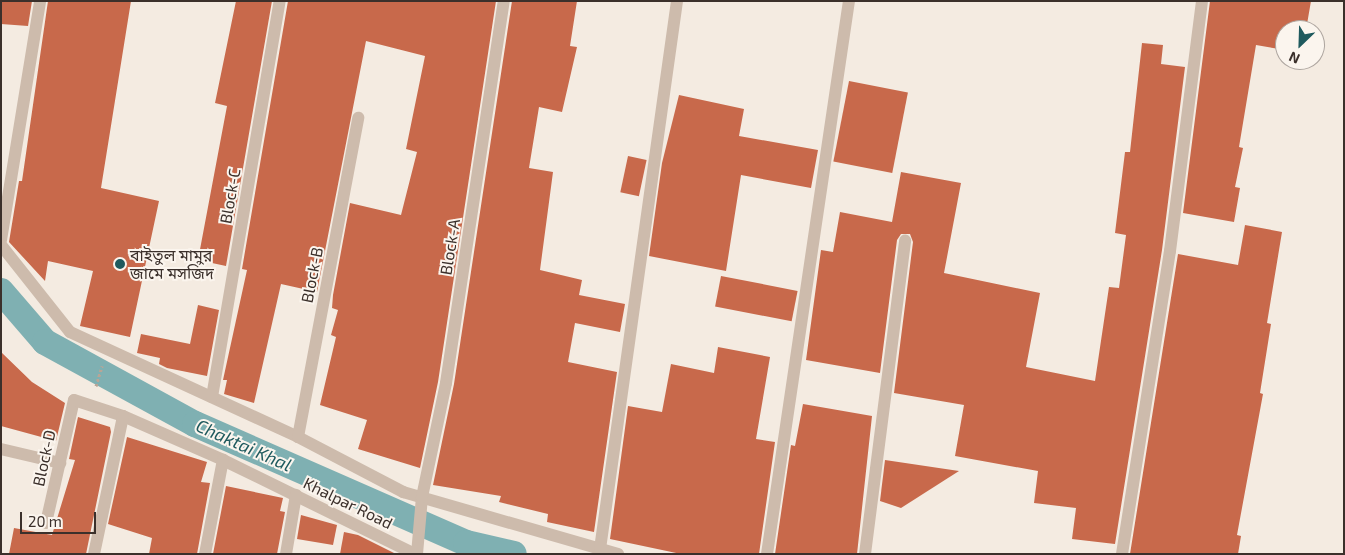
<!DOCTYPE html>
<meta charset="utf-8">
<style>
body{margin:0}
#map{position:relative;width:1345px;height:555px;overflow:hidden;background:#f4ebe1;font-family:"Exo 2","Noto Sans Bengali",sans-serif}
div>[style]{position:absolute}
.canal>*{height:26px;margin:-13px;padding:0 13px;transform-origin:13px;border-radius:13px;background:#7fb0b2}
.building>*{inset:0;background:#c8694b;transform-origin:0 0}
.path>*{height:3px;margin-top:-1.5px;transform-origin:0;background:repeating-linear-gradient(90deg,#b9a596 0 2.5px,transparent 0 5px)}
.minor>*{height:12px;margin:-6px;padding:0 6px;transform-origin:6px;border-radius:6px;background:#cdbbac}
.dots>*{width:14px;height:14px;translate:-50% -50%;box-sizing:border-box;border:2px solid #fbf5ee;border-radius:50%}
span{translate:-50% -50%;white-space:nowrap;text-align:center;line-height:1.15;-webkit-text-stroke:4px #fbf5ee;paint-order:stroke}
.street-label{font-size:16px;color:#3b302b}
.poi-label{font-size:16px;color:#3b302b}
.left{translate:0 -50%;text-align:left}
.water-label{font-size:18px;color:#1f5a5e;font-style:italic}
.frame{position:absolute;inset:0;border:2px solid #3b302b;pointer-events:none}
.north{position:absolute;left:1275px;top:20px;width:50px;height:50px;box-sizing:border-box;background:#fbf5ee;border:1px solid #aea6a0;border-radius:50%;rotate:204deg;font-size:14px;font-weight:700;line-height:20px;text-align:center;color:#3b302b}
.north::after{content:'';display:block;margin:auto;width:18px;height:22px;background:#1f5a5e;clip-path:polygon(50% 0,100% 100%,50% 72%,0 100%)}
.scale{position:absolute;left:20px;top:512px;width:76px;height:22px;box-sizing:border-box;border:2px solid #3b302b;border-top:0;padding-left:6px;font-size:15px;line-height:18px;white-space:nowrap;color:#3b302b;-webkit-text-stroke:4px #fbf5ee;paint-order:stroke}
</style>
<div id="map">
<div class="canal">
<div style="left:1px;top:291px;width:67px;rotate:49.2deg"></div>
<div style="left:45px;top:342px;width:171px;rotate:28.7deg"></div>
<div style="left:195px;top:424px;width:296px;rotate:23.7deg"></div>
<div style="left:466px;top:543px;width:49px;rotate:12.9deg"></div>
</div>
<div class="building">
<div style="clip-path:polygon(1px 1px,32px 1px,28px 26px,1px 24px)"></div>
<div style="clip-path:polygon(48px 1px,131px 1px,101px 188px,159px 201px,130px 337px,80px 326px,93px 271px,48px 261px,45px 281px,9px 242px,19px 181px,22px 181px)"></div>
<div style="clip-path:polygon(236px 1px,272px 1px,226px 266px,198px 260px,227px 106px,215px 103px)"></div>
<div style="clip-path:polygon(288px 1px,496px 1px,438px 382px,420px 468px,358px 449px,367px 420px,320px 405px,336px 337px,331px 335px,338px 310px,332px 308px,333px 295px,350px 203px,401px 215px,417px 152px,406px 149px,425px 56px,366px 41px,317px 292px,281px 284px,254px 403px,224px 394px,227px 380px,223px 380px,247px 270px,242px 269px)"></div>
<div style="clip-path:polygon(512px 1px,577px 1px,570px 46px,577px 47px,562px 112px,539px 107px,529px 168px,553px 172px,540px 270px,582px 280px,579px 295px,625px 304px,620px 332px,575px 323px,568px 362px,617px 372px,594px 532px,547px 522px,548px 514px,499px 502px,501px 496px,433px 485px,454px 384px)"></div>
<div style="clip-path:polygon(1210px 1px,1311px 1px,1306px 30px,1285px 30px,1285px 50px,1256px 45px,1239px 147px,1243px 148px,1235px 187px,1240px 188px,1234px 222px,1183px 213px)"></div>
<div style="clip-path:polygon(1142px 43px,1163px 45px,1161px 64px,1185px 67px,1162px 250px,1115px 544px,1072px 539px,1076px 508px,1034px 503px,1038px 471px,955px 456px,964px 405px,894px 393px,913px 242px,910px 234px,901px 234px,897px 240px,880px 373px,806px 360px,821px 250px,833px 252px,840px 212px,892px 222px,901px 172px,961px 183px,944px 273px,1040px 293px,1026px 367px,1095px 381px,1109px 287px,1119px 288px,1126px 235px,1115px 233px,1125px 152px,1130px 152px)"></div>
<div style="left:849px;top:81px;width:60px;height:82px;rotate:11deg"></div>
<div style="clip-path:polygon(679px 95px,744px 109px,739px 136px,818px 150px,811px 188px,741px 175px,726px 271px,649px 256px,662px 163px)"></div>
<div style="left:628px;top:156px;width:19px;height:37px;rotate:12deg"></div>
<div style="clip-path:polygon(1245px 225px,1282px 232px,1267px 323px,1271px 324px,1260px 393px,1263px 394px,1237px 535px,1241px 536px,1238px 554px,1130px 554px,1178px 254px,1238px 265px)"></div>
<div style="left:721px;top:276px;width:78px;height:31px;rotate:11deg"></div>
<div style="clip-path:polygon(198px 305px,219px 310px,207px 376px,167px 368px,159px 364px,160px 358px,137px 353px,141px 334px,190px 344px)"></div>
<div style="clip-path:polygon(718px 347px,770px 357px,756px 439px,775px 442px,759px 554px,681px 554px,610px 539px,628px 406px,662px 412px,671px 364px,714px 373px)"></div>
<div style="clip-path:polygon(1px 352px,32px 382px,65px 403px,56px 441px,1px 426px)"></div>
<div style="clip-path:polygon(803px 404px,872px 416px,857px 554px,775px 554px,791px 445px,795px 446px)"></div>
<div style="clip-path:polygon(78px 417px,110px 427px,111px 432px,86px 554px,9px 554px,14px 528px,52px 535px,75px 460px,69px 459px)"></div>
<div style="clip-path:polygon(127px 437px,207px 462px,201px 482px,210px 483px,197px 554px,149px 554px,152px 538px,108px 524px)"></div>
<div style="clip-path:polygon(885px 460px,959px 471px,901px 508px,880px 501px)"></div>
<div style="clip-path:polygon(226px 486px,283px 498px,280px 511px,285px 512px,277px 554px,213px 554px)"></div>
<div style="clip-path:polygon(301px 515px,337px 525px,333px 545px,297px 539px)"></div>
<div style="clip-path:polygon(344px 532px,358px 535px,396px 554px,340px 554px)"></div>
</div>
<div class="path">
<div style="left:96px;top:386px;width:21px;rotate:-73deg"></div>
</div>
<div class="minor">
<div style="left:1px;top:240px;width:242px;rotate:-80.7deg"></div>
<div style="left:1px;top:245px;width:111px;rotate:51.6deg"></div>
<div style="left:70px;top:332px;width:251px;rotate:24.7deg"></div>
<div style="left:298px;top:437px;width:119px;rotate:27.6deg"></div>
<div style="left:403px;top:492px;width:224px;rotate:16.1deg"></div>
<div style="left:212px;top:397px;width:402px;rotate:-80.3deg"></div>
<div style="left:298px;top:437px;width:325px;rotate:-79.3deg"></div>
<div style="left:1px;top:449px;width:61px;rotate:13.3deg"></div>
<div style="left:46px;top:523px;width:126px;rotate:-77.2deg"></div>
<div style="left:74px;top:400px;width:52px;rotate:18.1deg"></div>
<div style="left:123px;top:416px;width:109px;rotate:23.7deg"></div>
<div style="left:223px;top:460px;width:214px;rotate:26.1deg"></div>
<div style="left:600px;top:549px;width:553px;rotate:-82deg"></div>
<div style="left:94px;top:554px;width:141px;rotate:-78.1deg"></div>
<div style="left:205px;top:554px;width:96px;rotate:-79.2deg"></div>
<div style="left:286px;top:554px;width:60px;rotate:-80.4deg"></div>
<div style="left:417px;top:554px;width:57px;rotate:-85deg"></div>
<div style="left:422px;top:497px;width:116px;rotate:-78.1deg"></div>
<div style="left:446px;top:383px;width:386px;rotate:-81.4deg"></div>
<div style="left:767px;top:554px;width:559px;rotate:-81.57deg"></div>
<div style="left:865px;top:554px;width:316px;rotate:-82.7deg"></div>
<div style="left:1122px;top:554px;width:307px;rotate:-81deg"></div>
<div style="left:1170px;top:251px;width:252px;rotate:-82.7deg"></div>
</div>
<div class="dots">
<div style="left:120px;top:264px;background:#1f5a5e"></div>
</div>
<div class="street-label">
<span style="left:230px;top:196px;rotate:-80deg">Block-C</span>
<span style="left:450px;top:247px;rotate:-81deg">Block-A</span>
<span style="left:312px;top:275px;rotate:-79deg">Block-B</span>
<span style="left:44px;top:458px;rotate:-78deg">Block-D</span>
<span style="left:348px;top:503px;rotate:26deg">Khalpar Road</span>
</div>
<div class="poi-label">
<span class="left" style="left:130px;top:264px">বাইতুল মামুর<br>জামে মসজিদ</span>
</div>
<div class="water-label">
<span style="left:244px;top:445px;rotate:24deg">Chaktai Khal</span>
</div>
<div class="frame"></div>
<div class="north">N</div>
<div class="scale">20 m</div>
</div>
